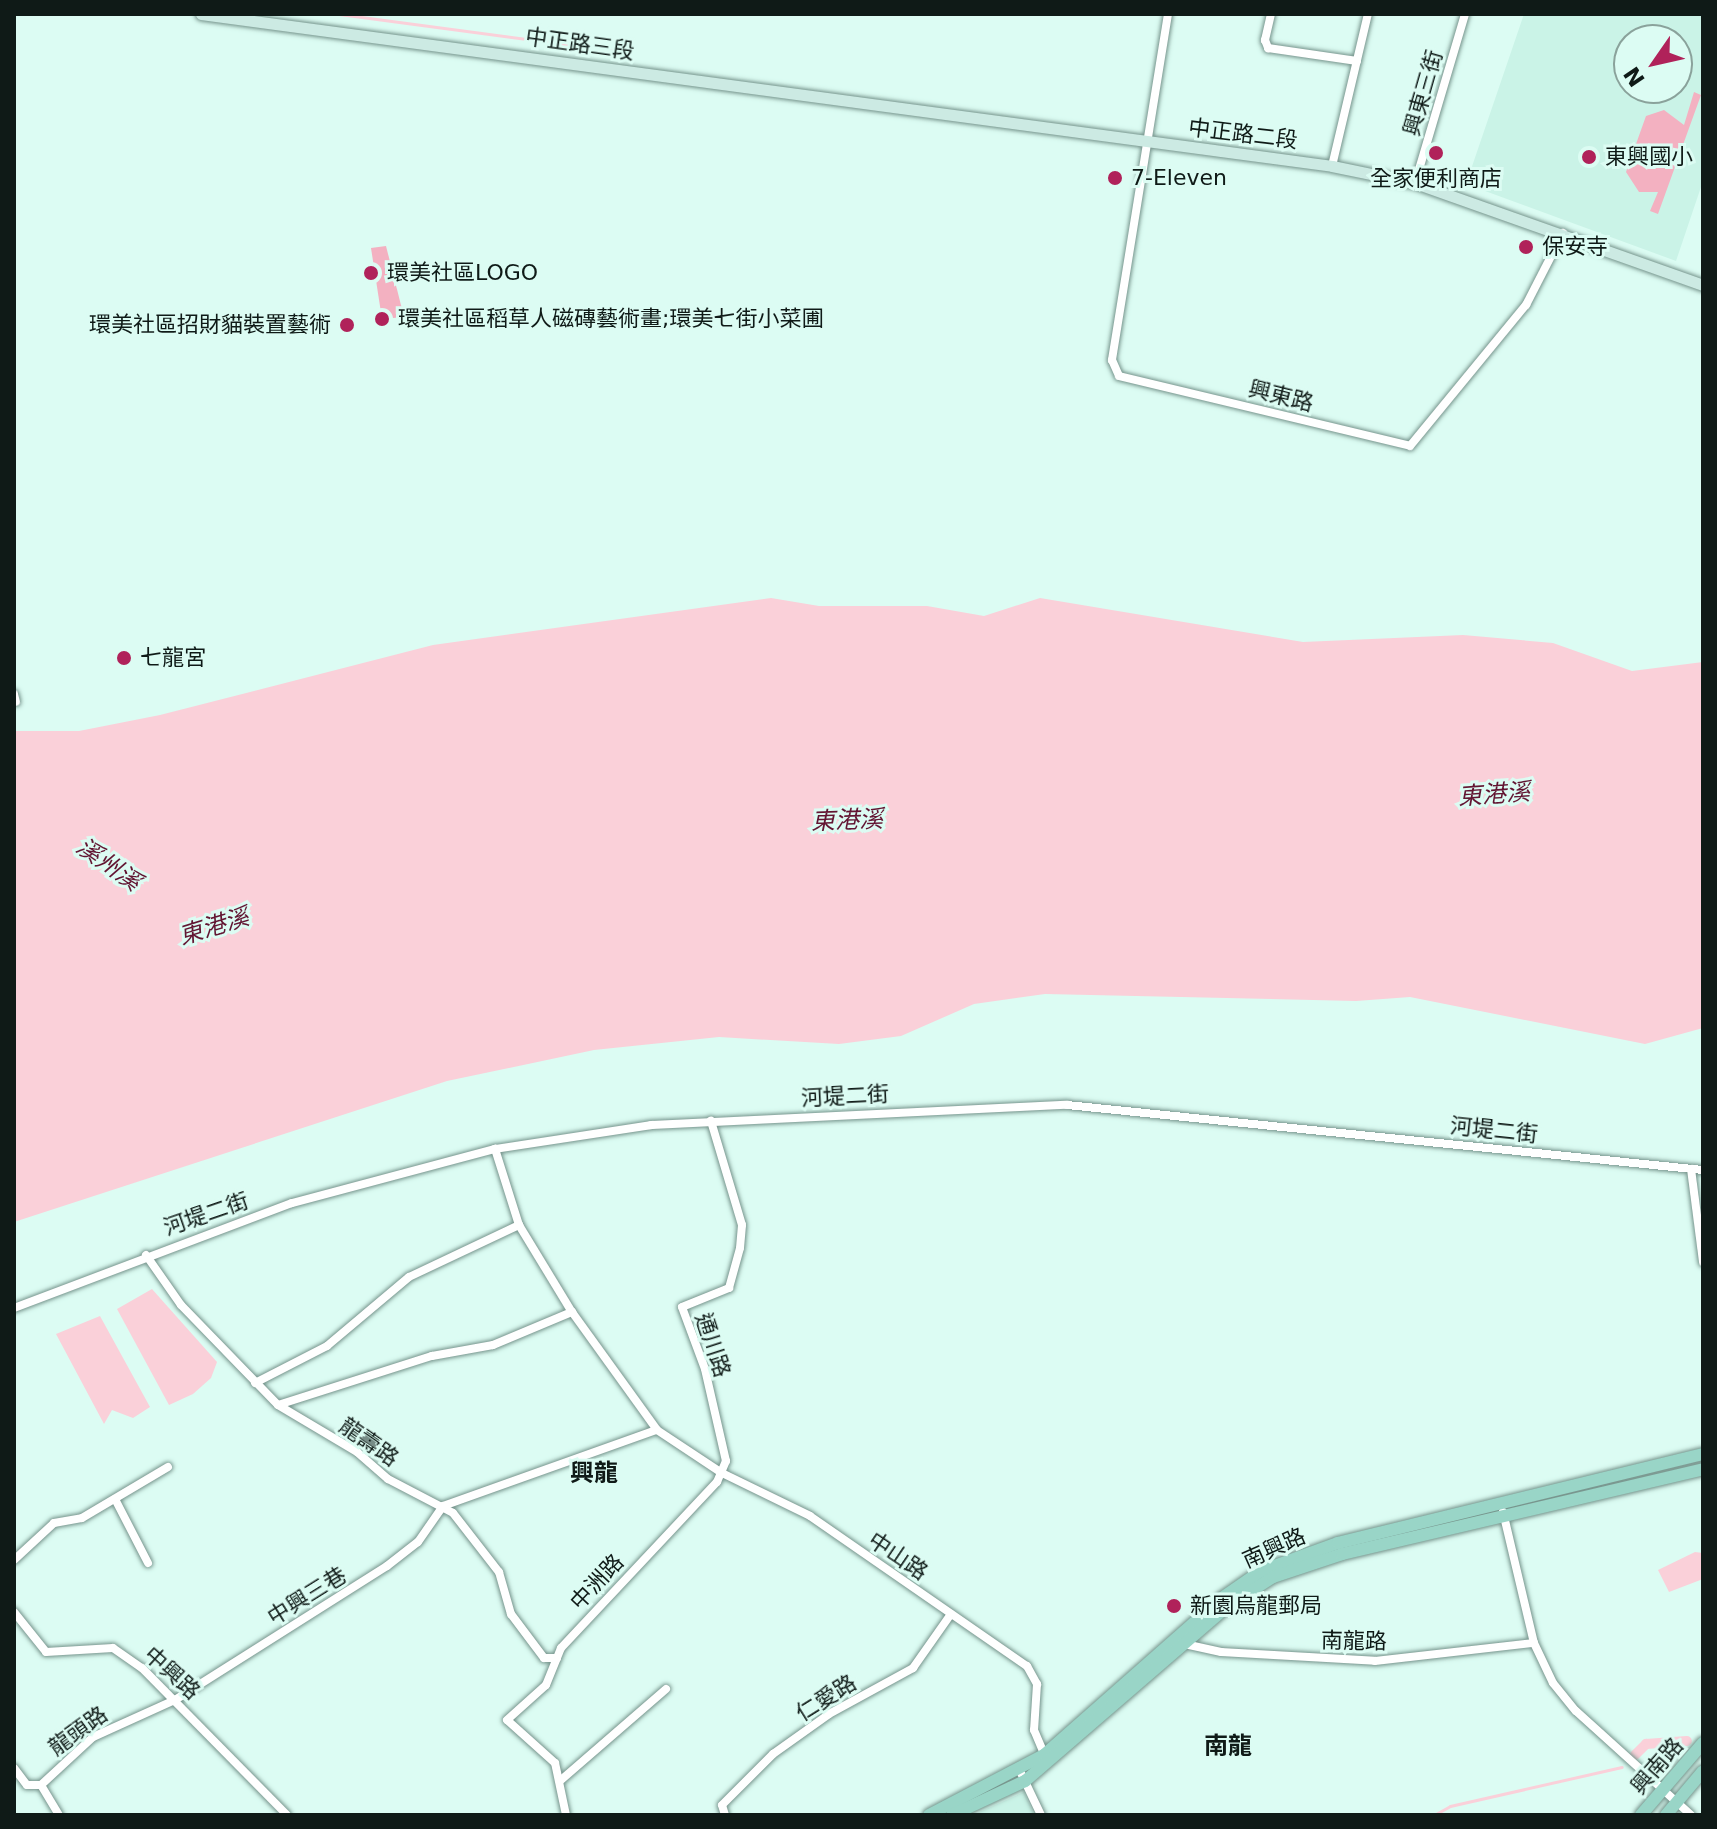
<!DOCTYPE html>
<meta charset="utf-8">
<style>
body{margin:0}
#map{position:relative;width:1717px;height:1829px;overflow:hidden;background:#dcfcf3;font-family:"DejaVu Sans","Noto Sans TC",sans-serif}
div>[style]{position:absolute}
.built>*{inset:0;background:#caf3e7}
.green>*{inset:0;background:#f3b1c1}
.water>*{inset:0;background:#fad0d9}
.stream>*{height:3px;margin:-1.5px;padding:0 1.5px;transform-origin:1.5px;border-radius:1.5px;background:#fad0d9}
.canal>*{height:10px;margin:-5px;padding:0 5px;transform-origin:5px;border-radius:5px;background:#fad0d9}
.roads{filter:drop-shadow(0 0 2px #76948c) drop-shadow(0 0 2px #76948c)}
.minor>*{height:8px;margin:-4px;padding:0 4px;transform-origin:4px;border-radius:4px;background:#fff}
.secondary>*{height:11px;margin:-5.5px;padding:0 5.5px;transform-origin:5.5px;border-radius:5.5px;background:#cceae3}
.primary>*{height:12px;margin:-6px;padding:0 6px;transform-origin:6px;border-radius:6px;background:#99d5c7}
.dots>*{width:22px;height:22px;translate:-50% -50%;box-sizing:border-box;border:4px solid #dcfcf3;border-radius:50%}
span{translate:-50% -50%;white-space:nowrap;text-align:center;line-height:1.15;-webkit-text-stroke:6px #dcfcf3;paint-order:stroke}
.street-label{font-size:22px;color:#0f1a17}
.poi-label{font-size:22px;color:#0f1a17}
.left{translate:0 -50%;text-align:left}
.right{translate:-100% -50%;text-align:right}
.water-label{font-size:24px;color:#621532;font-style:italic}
.neighbourhood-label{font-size:24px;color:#0f1a17;font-weight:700}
.frame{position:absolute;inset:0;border:16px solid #0f1a17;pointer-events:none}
.north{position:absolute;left:1613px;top:24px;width:80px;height:80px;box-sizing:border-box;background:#dcfcf3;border:2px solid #8aa29b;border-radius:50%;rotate:236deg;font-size:22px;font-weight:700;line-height:32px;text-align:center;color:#0f1a17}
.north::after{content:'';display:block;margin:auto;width:28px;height:36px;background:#b0225a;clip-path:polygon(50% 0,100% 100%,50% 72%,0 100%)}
</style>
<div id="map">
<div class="built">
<div style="clip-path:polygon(evenodd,1524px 14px,1703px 14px,1703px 181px,1676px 261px,1466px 184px,1524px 14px,1629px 40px,1677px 40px,1677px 88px,1629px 88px,1629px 40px)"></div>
<div style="clip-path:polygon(1024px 1792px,1034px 1815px,973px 1815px)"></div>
</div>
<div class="green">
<div style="clip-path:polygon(1694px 92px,1701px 95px,1658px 214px,1650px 211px,1658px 192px,1639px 192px,1626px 172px,1646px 116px,1664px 110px,1684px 125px)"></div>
<div style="clip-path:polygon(386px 246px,403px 313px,404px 317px,382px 319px,371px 248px)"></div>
</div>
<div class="water">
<div style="clip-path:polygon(771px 598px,819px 606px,927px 606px,984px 616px,1040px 598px,1303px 642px,1463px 635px,1553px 643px,1632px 671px,1703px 662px,1703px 1028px,1645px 1044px,1410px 997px,1356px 1001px,1045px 994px,974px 1004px,901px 1036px,839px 1044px,719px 1037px,594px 1050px,447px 1081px,14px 1222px,14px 731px,79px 731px,160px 715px,433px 645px)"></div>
<div style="clip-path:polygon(152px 1289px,217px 1362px,211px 1378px,193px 1394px,169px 1405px,117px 1309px)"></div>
<div style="clip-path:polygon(100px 1316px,150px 1407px,133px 1418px,112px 1410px,104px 1424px,56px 1334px)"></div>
<div style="clip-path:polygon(1695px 1552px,1703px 1553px,1703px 1579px,1669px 1592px,1658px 1570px)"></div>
</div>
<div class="stream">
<div style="left:339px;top:14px;width:294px;rotate:7.6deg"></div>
<div style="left:1434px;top:1815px;width:18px;rotate:-29deg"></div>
<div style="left:1450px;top:1806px;width:176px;rotate:-12.8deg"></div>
</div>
<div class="canal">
<div style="left:1635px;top:1755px;width:16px;rotate:-45deg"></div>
<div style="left:1646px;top:1744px;width:41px;rotate:-4.2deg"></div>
</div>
<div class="roads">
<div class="minor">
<div style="left:1168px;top:14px;width:351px;rotate:99.2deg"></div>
<div style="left:1112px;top:360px;width:17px;rotate:66deg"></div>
<div style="left:1119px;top:376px;width:299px;rotate:13.5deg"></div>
<div style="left:1410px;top:446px;width:183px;rotate:-50.6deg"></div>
<div style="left:1526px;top:305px;width:81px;rotate:-62.8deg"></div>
<div style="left:1271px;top:14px;width:27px;rotate:103deg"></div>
<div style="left:1265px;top:40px;width:9px;rotate:69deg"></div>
<div style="left:1268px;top:48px;width:90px;rotate:8.3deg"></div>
<div style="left:1332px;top:166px;width:156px;rotate:-76.7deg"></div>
<div style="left:1415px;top:183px;width:176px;rotate:-73.5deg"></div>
<div style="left:14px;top:694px;width:8px;rotate:76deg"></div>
<div style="left:1691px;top:1169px;width:94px;rotate:82.6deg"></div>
<div style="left:519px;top:1225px;width:102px;rotate:58.7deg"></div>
<div style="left:572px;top:1312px;width:145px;rotate:54.2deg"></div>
<div style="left:657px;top:1430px;width:78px;rotate:33.5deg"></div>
<div style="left:722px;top:1473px;width:98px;rotate:26deg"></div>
<div style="left:810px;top:1516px;width:264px;rotate:34.7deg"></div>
<div style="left:1027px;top:1666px;width:21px;rotate:61deg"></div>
<div style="left:1037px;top:1684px;width:46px;rotate:93.7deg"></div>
<div style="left:1034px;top:1730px;width:30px;rotate:67deg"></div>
<div style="left:146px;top:1255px;width:61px;rotate:55deg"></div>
<div style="left:181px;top:1305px;width:139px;rotate:45.9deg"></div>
<div style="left:278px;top:1405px;width:92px;rotate:30.7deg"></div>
<div style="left:357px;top:1452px;width:41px;rotate:41.1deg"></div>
<div style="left:388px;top:1479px;width:73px;rotate:27.6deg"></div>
<div style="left:453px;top:1513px;width:75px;rotate:52.1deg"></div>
<div style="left:499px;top:1572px;width:44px;rotate:74.1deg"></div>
<div style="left:511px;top:1614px;width:55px;rotate:53.1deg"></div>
<div style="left:544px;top:1658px;width:13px"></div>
<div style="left:14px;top:1308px;width:297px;rotate:-20.7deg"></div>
<div style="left:292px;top:1203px;width:210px;rotate:-14.9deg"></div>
<div style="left:495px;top:1149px;width:158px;rotate:-8.7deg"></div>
<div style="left:651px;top:1125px;width:416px;rotate:-2.8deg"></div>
<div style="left:1067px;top:1105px;width:639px;rotate:5.84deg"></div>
<div style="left:255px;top:1383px;width:81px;rotate:-27.2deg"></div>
<div style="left:327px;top:1346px;width:107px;rotate:-40.1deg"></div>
<div style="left:409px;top:1277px;width:122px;rotate:-25.3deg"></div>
<div style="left:519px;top:1225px;width:80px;rotate:-107.5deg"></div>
<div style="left:278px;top:1405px;width:162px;rotate:-17.7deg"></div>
<div style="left:432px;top:1356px;width:62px;rotate:-10.2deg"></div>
<div style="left:493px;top:1345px;width:86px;rotate:-22.7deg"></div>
<div style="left:115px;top:1499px;width:72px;rotate:62.7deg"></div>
<div style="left:1503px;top:1512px;width:135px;rotate:76.7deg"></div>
<div style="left:1534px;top:1643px;width:44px;rotate:64.6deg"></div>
<div style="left:1553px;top:1683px;width:36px;rotate:51deg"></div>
<div style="left:1576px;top:1711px;width:155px;rotate:42.1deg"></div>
<div style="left:14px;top:1560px;width:54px;rotate:-42.8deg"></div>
<div style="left:54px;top:1523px;width:28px;rotate:-10deg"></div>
<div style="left:82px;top:1518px;width:100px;rotate:-30.7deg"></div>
<div style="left:14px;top:1612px;width:51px;rotate:51.3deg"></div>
<div style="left:46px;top:1652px;width:67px;rotate:-3.4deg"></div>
<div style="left:113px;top:1648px;width:35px;rotate:35deg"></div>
<div style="left:142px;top:1668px;width:206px;rotate:45.4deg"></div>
<div style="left:1180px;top:1643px;width:42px;rotate:12.4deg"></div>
<div style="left:1221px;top:1652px;width:154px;rotate:3.3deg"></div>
<div style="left:1375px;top:1661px;width:160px;rotate:-6.5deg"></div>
<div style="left:14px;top:1768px;width:21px;rotate:53deg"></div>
<div style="left:27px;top:1785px;width:14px"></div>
<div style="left:1020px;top:1771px;width:49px;rotate:64.5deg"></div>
<div style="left:561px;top:1780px;width:139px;rotate:-40.9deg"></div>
<div style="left:59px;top:1815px;width:35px;rotate:-121deg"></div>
<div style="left:41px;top:1785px;width:71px;rotate:-42.7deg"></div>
<div style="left:93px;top:1737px;width:90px;rotate:-24.3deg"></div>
<div style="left:175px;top:1700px;width:251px;rotate:-32.3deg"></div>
<div style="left:387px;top:1566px;width:39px;rotate:-38deg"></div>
<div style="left:418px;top:1542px;width:44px;rotate:-55.2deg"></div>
<div style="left:443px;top:1506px;width:227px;rotate:-19.6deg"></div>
<div style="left:566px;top:1815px;width:53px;rotate:-101.9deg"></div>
<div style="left:555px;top:1763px;width:64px;rotate:-138.1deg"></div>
<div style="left:507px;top:1720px;width:52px;rotate:-41.9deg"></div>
<div style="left:546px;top:1685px;width:40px;rotate:-68deg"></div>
<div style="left:561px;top:1648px;width:228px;rotate:-46.8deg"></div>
<div style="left:717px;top:1482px;width:23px;rotate:-67deg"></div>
<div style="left:726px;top:1461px;width:94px;rotate:-102.9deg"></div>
<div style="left:705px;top:1369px;width:66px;rotate:-110.4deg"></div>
<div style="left:682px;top:1307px;width:51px;rotate:-22deg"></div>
<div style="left:729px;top:1288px;width:41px;rotate:-74.6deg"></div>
<div style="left:740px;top:1248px;width:23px;rotate:-85deg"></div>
<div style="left:742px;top:1225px;width:109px;rotate:-106.6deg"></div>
<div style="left:725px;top:1815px;width:10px;rotate:-107deg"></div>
<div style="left:722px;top:1805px;width:72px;rotate:-45deg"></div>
<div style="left:773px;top:1754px;width:69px;rotate:-35.5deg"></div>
<div style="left:829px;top:1714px;width:96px;rotate:-28.7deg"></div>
<div style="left:913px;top:1668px;width:66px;rotate:-54.9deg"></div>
</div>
<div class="secondary">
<div style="left:201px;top:14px;width:1141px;rotate:7.65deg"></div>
<div style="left:1332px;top:166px;width:85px;rotate:11.6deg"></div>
<div style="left:1415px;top:183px;width:306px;rotate:19.5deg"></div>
</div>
<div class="primary">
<div style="left:929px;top:1815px;width:130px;rotate:-27.6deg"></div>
<div style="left:1044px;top:1755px;width:237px;rotate:-41.4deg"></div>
<div style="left:1222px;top:1598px;width:47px;rotate:-34.7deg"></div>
<div style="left:1261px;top:1571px;width:82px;rotate:-20deg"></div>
<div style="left:1338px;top:1543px;width:376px;rotate:-13.7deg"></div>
<div style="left:952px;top:1815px;width:81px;rotate:-25deg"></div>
<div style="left:1025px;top:1781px;width:268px;rotate:-40.8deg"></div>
<div style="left:1228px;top:1606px;width:54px;rotate:-32.8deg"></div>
<div style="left:1273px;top:1577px;width:73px;rotate:-18.4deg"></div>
<div style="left:1342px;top:1554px;width:371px;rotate:-13.2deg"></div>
<div style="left:1641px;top:1815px;width:95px;rotate:-49.3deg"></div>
<div style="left:1666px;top:1815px;width:57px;rotate:-49.9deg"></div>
</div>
</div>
<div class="dots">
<div style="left:1436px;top:153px;background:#b0225a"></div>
<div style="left:1589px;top:157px;background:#b0225a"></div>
<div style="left:1115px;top:178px;background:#b0225a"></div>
<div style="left:1526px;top:247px;background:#b0225a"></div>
<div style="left:371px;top:273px;background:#b0225a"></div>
<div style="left:382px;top:319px;background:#b0225a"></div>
<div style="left:347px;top:325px;background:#b0225a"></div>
<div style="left:124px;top:658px;background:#b0225a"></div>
<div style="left:1174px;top:1606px;background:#b0225a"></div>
</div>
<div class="street-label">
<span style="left:580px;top:44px;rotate:8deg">中正路三段</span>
<span style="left:1423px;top:93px;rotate:-74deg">興東三街</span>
<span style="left:1243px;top:134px;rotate:7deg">中正路二段</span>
<span style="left:1281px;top:396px;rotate:14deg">興東路</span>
<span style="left:845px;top:1096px;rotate:-3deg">河堤二街</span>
<span style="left:1494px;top:1130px;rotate:6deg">河堤二街</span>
<span style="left:206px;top:1214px;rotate:-19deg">河堤二街</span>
<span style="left:713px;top:1345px;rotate:72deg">通川路</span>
<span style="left:369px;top:1442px;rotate:35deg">龍壽路</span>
<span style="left:1274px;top:1548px;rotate:-24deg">南興路</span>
<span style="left:898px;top:1556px;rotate:34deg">中山路</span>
<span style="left:597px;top:1582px;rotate:-47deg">中洲路</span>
<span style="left:307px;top:1596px;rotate:-32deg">中興三巷</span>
<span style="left:1354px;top:1641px;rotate:1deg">南龍路</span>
<span style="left:172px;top:1673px;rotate:42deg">中興路</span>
<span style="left:826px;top:1698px;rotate:-32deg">仁愛路</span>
<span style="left:78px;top:1731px;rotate:-36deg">龍頭路</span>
<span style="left:1657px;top:1766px;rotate:-49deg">興南路</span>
</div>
<div class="poi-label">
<span class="left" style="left:1605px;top:157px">東興國小</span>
<span class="left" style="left:1131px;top:178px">7-Eleven</span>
<span style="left:1436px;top:179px">全家便利商店</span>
<span class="left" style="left:1542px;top:247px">保安寺</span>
<span class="left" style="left:387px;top:273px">環美社區LOGO</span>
<span class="left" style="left:398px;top:319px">環美社區稻草人磁磚藝術畫;環美七街小菜圃</span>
<span class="right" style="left:331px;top:325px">環美社區招財貓裝置藝術</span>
<span class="left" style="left:140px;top:658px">七龍宮</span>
<span class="left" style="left:1190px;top:1606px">新園烏龍郵局</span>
</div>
<div class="water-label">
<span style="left:1494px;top:795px;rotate:-4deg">東港溪</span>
<span style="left:847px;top:821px;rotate:-2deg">東港溪</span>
<span style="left:108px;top:865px;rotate:35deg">溪州溪</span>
<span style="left:214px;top:927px;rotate:-17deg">東港溪</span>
</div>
<div class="neighbourhood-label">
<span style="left:594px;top:1474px">興龍</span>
<span style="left:1228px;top:1747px">南龍</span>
</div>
<div class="frame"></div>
<div class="north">N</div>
</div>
